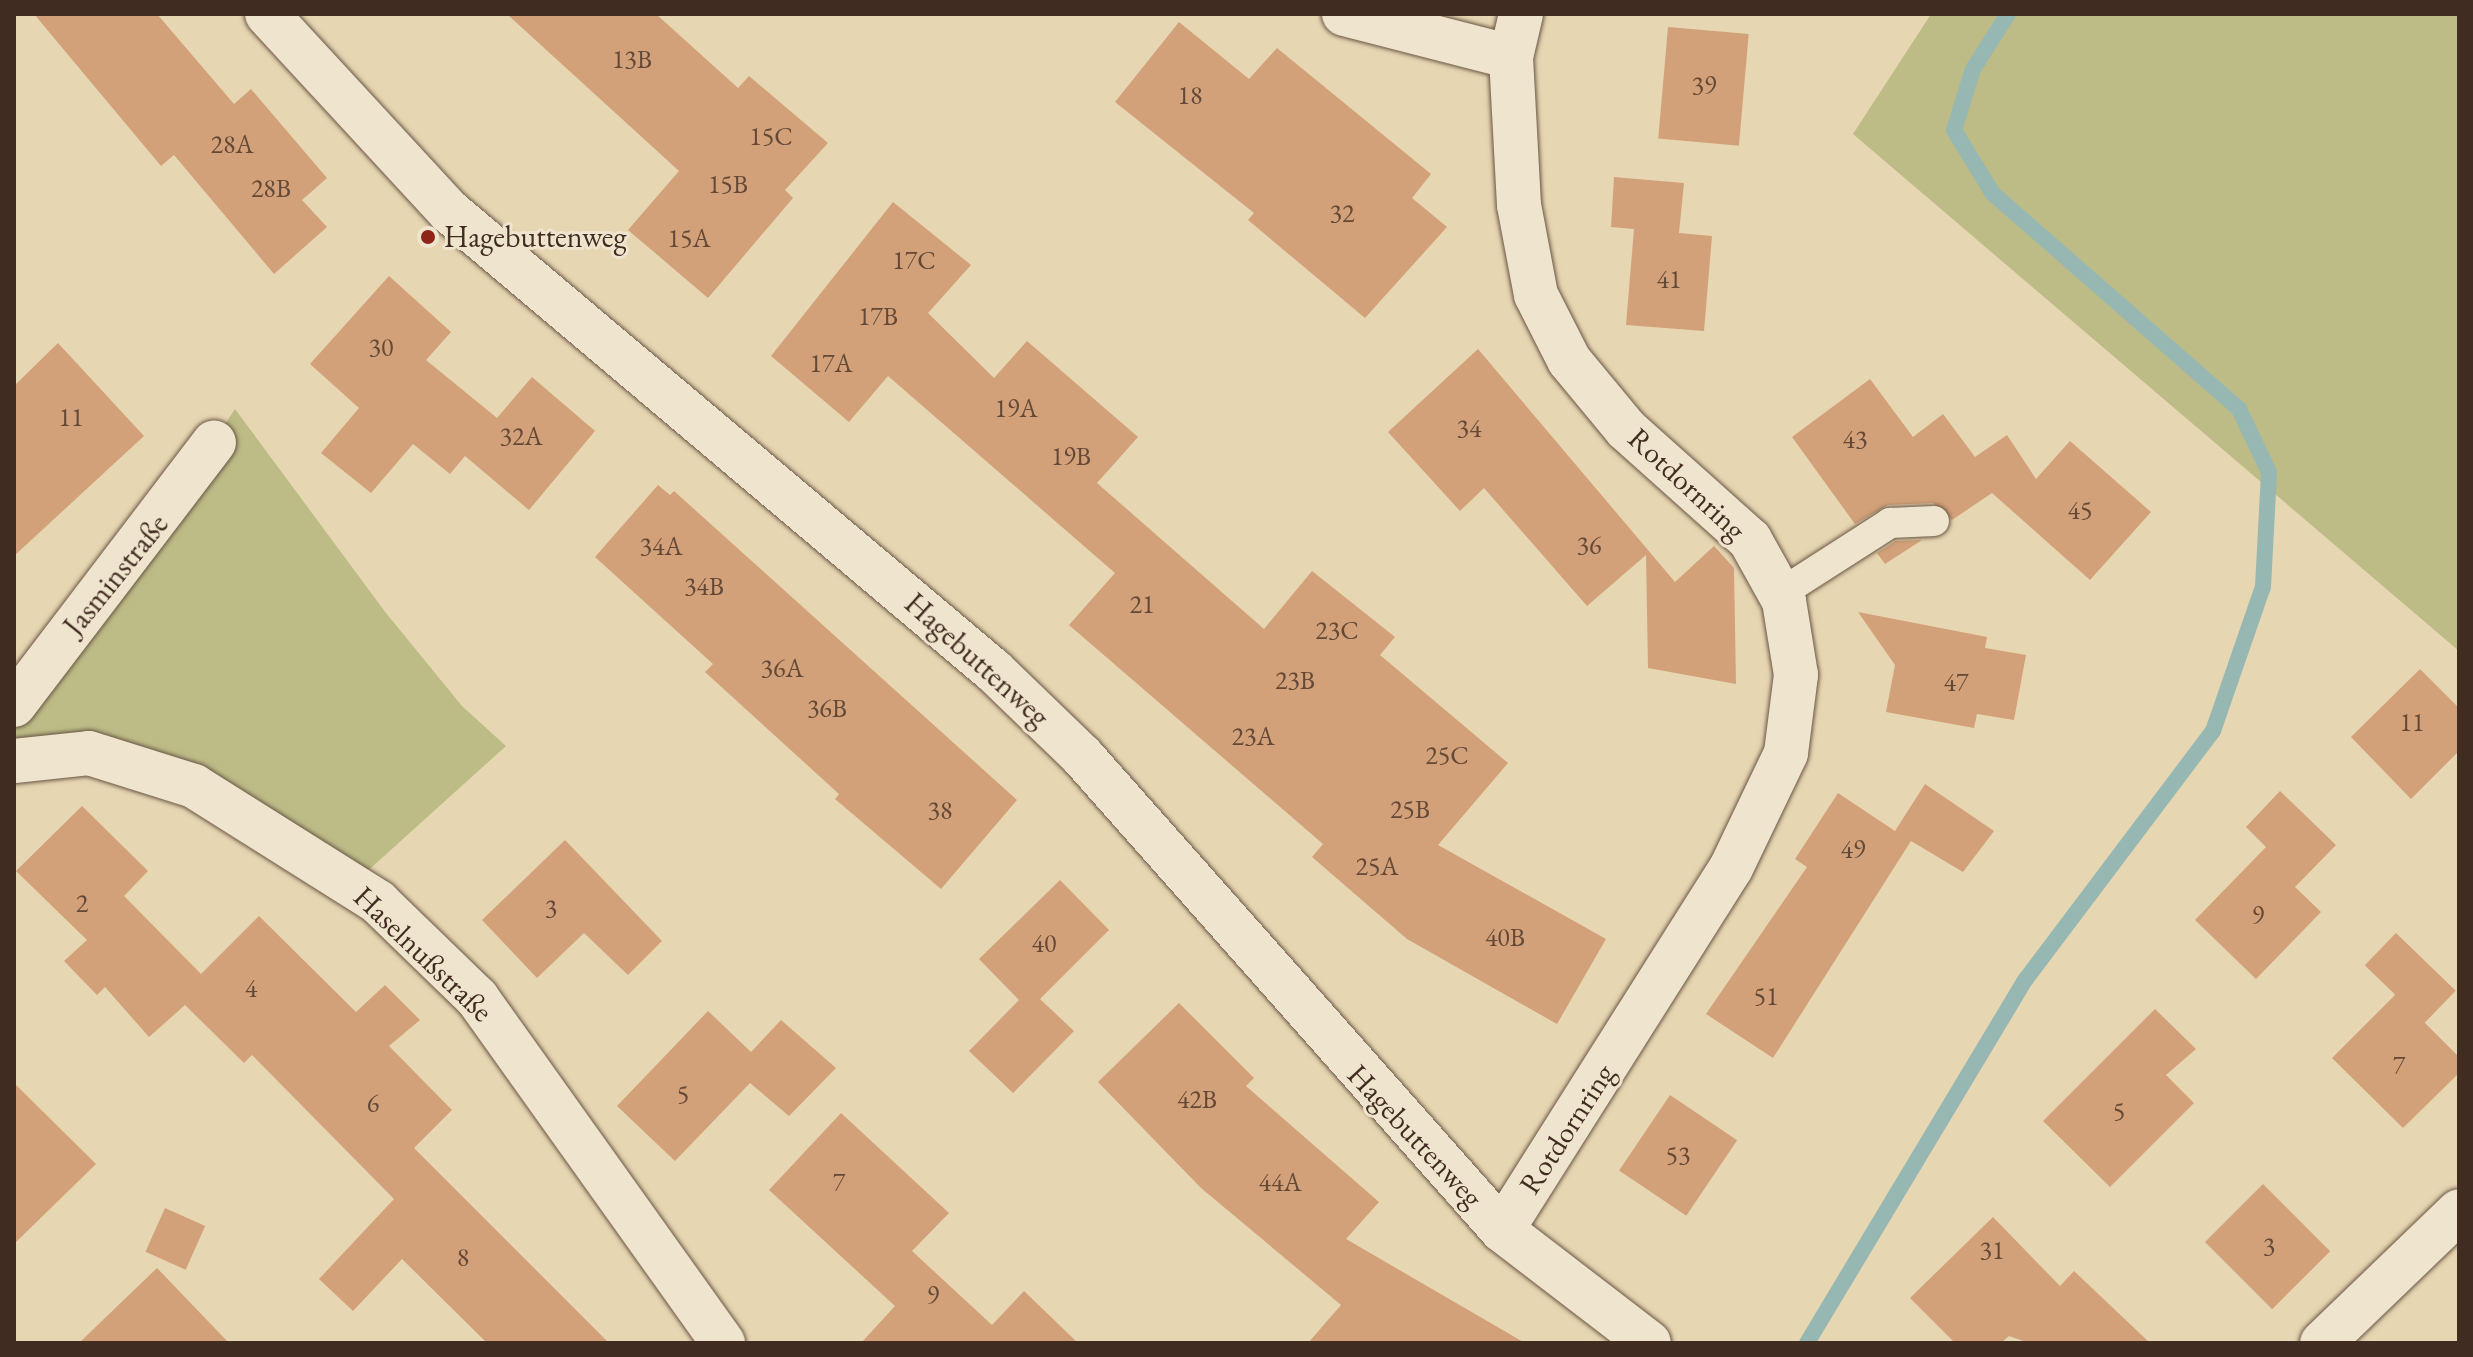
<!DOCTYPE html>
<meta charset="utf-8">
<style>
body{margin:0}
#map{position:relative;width:2473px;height:1357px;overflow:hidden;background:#e7d6b2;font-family:"EB Garamond",serif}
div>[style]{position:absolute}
.green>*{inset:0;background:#bdbc87}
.stream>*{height:16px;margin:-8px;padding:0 8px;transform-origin:8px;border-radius:8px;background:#97b8b2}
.building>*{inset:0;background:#d2a179;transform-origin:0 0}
.roads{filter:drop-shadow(0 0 2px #6a5645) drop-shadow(0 0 2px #6a5645)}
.lane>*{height:30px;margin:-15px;padding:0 15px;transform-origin:15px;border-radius:15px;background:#efe4cd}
.street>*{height:44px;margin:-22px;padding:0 22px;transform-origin:22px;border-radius:22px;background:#efe4cd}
.dots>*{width:22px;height:22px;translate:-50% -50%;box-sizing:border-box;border:4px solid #efe4cd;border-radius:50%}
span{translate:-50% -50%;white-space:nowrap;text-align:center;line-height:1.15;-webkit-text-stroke:6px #efe4cd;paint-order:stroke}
.number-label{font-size:26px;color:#654937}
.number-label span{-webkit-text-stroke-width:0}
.poi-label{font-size:30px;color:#412c21}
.left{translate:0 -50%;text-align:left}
.street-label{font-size:30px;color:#412c21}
.frame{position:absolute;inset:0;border:16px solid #412c21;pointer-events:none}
</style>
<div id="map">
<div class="green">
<div style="clip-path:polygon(1931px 14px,2459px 14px,2459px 651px,1853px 134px)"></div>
<div style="clip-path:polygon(235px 409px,386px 613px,462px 706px,506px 746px,352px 885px,194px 786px,14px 761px,14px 705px,170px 507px)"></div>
</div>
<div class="stream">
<div style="left:1807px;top:1343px;width:425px;rotate:-59deg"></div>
<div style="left:2026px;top:979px;width:311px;rotate:-53deg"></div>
<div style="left:2213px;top:731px;width:152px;rotate:-70.9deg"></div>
<div style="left:2263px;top:587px;width:115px;rotate:-87deg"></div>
<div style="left:2269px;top:472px;width:70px;rotate:-115.5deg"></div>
<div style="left:2239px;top:409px;width:327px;rotate:-138.8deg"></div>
<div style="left:1993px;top:194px;width:75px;rotate:-121.4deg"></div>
<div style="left:1954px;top:130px;width:64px;rotate:-72.7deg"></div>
<div style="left:1973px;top:69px;width:65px;rotate:-57.5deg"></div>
</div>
<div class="building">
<div style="clip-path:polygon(34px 14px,157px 14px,234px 104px,251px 89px,327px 178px,302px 200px,327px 227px,274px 274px,174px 155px,161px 166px)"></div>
<div style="clip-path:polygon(507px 14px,656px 14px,738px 88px,749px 76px,828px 143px,785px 190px,793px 198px,708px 298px,628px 230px,679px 171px)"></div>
<div style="clip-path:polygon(1179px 22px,1249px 79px,1277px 48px,1431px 174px,1412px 198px,1447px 227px,1365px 318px,1248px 220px,1254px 213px,1115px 102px)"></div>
<div style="left:1668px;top:27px;width:81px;height:112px;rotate:5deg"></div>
<div style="clip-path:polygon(1614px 177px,1684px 183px,1679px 233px,1712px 236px,1704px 331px,1626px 325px,1634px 229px,1611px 227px)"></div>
<div style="clip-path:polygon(893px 202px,971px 265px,928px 313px,994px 378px,1027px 341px,1138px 437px,1097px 483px,1264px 629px,1312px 571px,1395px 637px,1380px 655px,1508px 763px,1438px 845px,1606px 939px,1557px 1024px,1407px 939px,1312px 857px,1323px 844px,1069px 625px,1115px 573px,888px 376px,849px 422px,771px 356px)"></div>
<div style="clip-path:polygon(389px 276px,451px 332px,426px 360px,497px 418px,532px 377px,595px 431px,529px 510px,465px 456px,450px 474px,413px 444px,371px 493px,321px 453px,359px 408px,310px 364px)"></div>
<div style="clip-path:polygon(58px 343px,144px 436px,14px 556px,14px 386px)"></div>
<div style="clip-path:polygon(1478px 349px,1675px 582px,1714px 546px,1734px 568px,1736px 684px,1648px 668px,1646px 555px,1587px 606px,1484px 488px,1460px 511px,1388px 432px)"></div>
<div style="clip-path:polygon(1870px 379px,1913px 437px,1943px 414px,1975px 457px,2007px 435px,2036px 479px,2070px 441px,2151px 512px,2090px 580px,1992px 493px,1952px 520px,1933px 503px,1888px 505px,1855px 524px,1792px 437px)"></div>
<div style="clip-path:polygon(658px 485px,670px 495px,674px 491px,1017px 800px,941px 889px,835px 799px,839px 794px,705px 672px,713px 664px,595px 557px)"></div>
<div style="clip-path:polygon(1922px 540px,1885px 564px,1877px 553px,1896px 541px)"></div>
<div style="clip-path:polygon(1858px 612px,1987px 637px,1985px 648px,2026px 655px,2014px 720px,1977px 714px,1974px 728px,1886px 712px,1895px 665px)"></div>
<div style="clip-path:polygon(2420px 669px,2459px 708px,2459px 751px,2411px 799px,2351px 737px)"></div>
<div style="clip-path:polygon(1925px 784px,1994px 831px,1963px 872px,1911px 841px,1773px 1058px,1706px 1014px,1807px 867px,1795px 859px,1838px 793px,1895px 831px)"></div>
<div style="clip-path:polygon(2280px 791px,2336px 845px,2295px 887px,2321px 912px,2256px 979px,2195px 920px,2266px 847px,2246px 827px)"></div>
<div style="clip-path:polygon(82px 806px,148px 871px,124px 896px,201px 974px,259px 916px,356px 1012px,385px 985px,420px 1020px,389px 1046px,452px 1110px,414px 1148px,609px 1343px,487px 1343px,402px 1259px,353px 1311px,319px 1279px,394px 1199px,252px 1055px,244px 1063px,185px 1005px,149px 1037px,105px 987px,97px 995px,64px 961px,87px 940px,16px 871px)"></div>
<div style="clip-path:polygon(565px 840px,662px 941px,628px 975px,584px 933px,537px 978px,482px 920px)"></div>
<div style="clip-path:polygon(1060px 880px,1109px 930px,1040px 999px,1074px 1031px,1013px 1093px,969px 1051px,1019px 1000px,979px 959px)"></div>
<div style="left:2396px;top:933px;width:83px;height:45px;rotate:44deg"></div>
<div style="clip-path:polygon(2396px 994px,2459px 1057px,2459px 1073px,2403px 1128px,2332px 1058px)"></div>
<div style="clip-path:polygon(1179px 1003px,1254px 1078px,1246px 1086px,1379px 1202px,1346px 1239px,1525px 1343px,1308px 1343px,1341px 1305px,1201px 1188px,1098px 1082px)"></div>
<div style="clip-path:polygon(2155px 1009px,2196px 1049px,2166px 1075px,2194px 1103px,2110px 1187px,2043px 1121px)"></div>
<div style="clip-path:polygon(708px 1011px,751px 1052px,781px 1020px,836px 1068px,789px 1116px,750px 1083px,675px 1161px,617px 1106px)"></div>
<div style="clip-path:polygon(14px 1083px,96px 1164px,14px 1244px)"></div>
<div style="left:1670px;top:1095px;width:81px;height:91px;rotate:34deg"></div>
<div style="clip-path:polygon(841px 1113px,949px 1213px,912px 1251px,992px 1325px,1024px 1291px,1078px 1343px,861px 1343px,895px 1306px,769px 1190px)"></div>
<div style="left:2263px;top:1184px;width:95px;height:82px;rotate:45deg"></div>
<div style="left:165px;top:1208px;width:44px;height:48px;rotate:24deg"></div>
<div style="clip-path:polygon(1993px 1217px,2060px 1286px,2074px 1271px,2150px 1343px,2029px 1343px,2009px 1336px,2001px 1343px,1955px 1343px,1910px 1298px)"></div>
<div style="clip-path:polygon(157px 1268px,229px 1343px,79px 1343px)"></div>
</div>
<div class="roads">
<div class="lane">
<div style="left:1781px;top:593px;width:130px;rotate:-32.7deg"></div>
<div style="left:1890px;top:523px;width:44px;rotate:-2.6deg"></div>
</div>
<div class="street">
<div style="left:267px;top:14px;width:270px;rotate:47.3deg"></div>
<div style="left:450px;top:212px;width:712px;rotate:40.16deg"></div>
<div style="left:994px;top:671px;width:122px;rotate:44deg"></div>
<div style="left:1082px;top:756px;width:633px;rotate:48.46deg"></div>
<div style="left:1502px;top:1230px;width:185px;rotate:37.5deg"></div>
<div style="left:1344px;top:14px;width:172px;rotate:14.4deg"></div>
<div style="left:14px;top:705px;width:330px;rotate:-52.7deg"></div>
<div style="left:14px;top:761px;width:75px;rotate:-6.1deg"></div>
<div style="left:89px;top:753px;width:110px;rotate:17.4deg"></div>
<div style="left:194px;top:786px;width:218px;rotate:32.2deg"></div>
<div style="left:378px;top:902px;width:138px;rotate:44.1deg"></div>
<div style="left:477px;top:998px;width:424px;rotate:54.5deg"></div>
<div style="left:1502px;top:1230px;width:428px;rotate:-57.7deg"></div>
<div style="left:1731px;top:868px;width:127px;rotate:-64.4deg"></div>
<div style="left:1786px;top:753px;width:79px;rotate:-82.7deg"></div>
<div style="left:1796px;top:675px;width:75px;rotate:-99.2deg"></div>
<div style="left:1784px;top:601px;width:70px;rotate:-119.1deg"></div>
<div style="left:1750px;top:540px;width:166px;rotate:-138.2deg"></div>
<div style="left:1626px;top:429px;width:89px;rotate:-129.6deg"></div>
<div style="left:1569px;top:360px;width:73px;rotate:-116.9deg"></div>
<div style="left:1536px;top:295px;width:92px;rotate:-100.7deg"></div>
<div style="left:1519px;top:205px;width:148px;rotate:-93.1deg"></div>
<div style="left:1511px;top:57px;width:44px;rotate:-76.9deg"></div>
<div style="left:2322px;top:1343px;width:190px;rotate:-43.9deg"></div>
</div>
</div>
<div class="dots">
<div style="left:428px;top:237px;background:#8f2418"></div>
</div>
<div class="number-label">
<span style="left:632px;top:60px">13B</span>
<span style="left:1704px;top:86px">39</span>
<span style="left:1190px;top:96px">18</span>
<span style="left:771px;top:137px">15C</span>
<span style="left:232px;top:145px">28A</span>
<span style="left:728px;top:185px">15B</span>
<span style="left:271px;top:189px">28B</span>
<span style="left:1342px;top:214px">32</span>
<span style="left:689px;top:239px">15A</span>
<span style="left:914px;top:261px">17C</span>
<span style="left:1669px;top:280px">41</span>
<span style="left:878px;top:317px">17B</span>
<span style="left:381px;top:348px">30</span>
<span style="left:831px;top:364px">17A</span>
<span style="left:1016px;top:409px">19A</span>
<span style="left:71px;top:418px">11</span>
<span style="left:1469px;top:429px">34</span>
<span style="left:521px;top:437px">32A</span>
<span style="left:1855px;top:440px">43</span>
<span style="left:1071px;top:457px">19B</span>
<span style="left:2080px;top:511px">45</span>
<span style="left:1589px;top:546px">36</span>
<span style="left:661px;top:547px">34A</span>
<span style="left:704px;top:587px">34B</span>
<span style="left:1142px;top:605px">21</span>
<span style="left:1337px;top:631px">23C</span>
<span style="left:782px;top:669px">36A</span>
<span style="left:1295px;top:681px">23B</span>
<span style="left:1956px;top:683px">47</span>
<span style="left:827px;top:709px">36B</span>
<span style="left:2412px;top:723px">11</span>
<span style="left:1253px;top:737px">23A</span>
<span style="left:1447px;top:756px">25C</span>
<span style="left:1410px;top:810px">25B</span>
<span style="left:940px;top:811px">38</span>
<span style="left:1853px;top:850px">49</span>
<span style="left:1377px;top:867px">25A</span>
<span style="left:82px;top:904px">2</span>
<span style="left:551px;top:909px">3</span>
<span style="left:2258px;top:916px">9</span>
<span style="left:1505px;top:938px">40B</span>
<span style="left:1044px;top:944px">40</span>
<span style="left:251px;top:989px">4</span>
<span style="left:1766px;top:997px">51</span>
<span style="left:2399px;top:1066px">7</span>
<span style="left:683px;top:1095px">5</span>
<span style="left:1197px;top:1100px">42B</span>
<span style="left:373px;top:1104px">6</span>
<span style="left:2119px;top:1112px">5</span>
<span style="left:1678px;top:1156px">53</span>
<span style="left:839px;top:1183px">7</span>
<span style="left:1280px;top:1183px">44A</span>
<span style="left:2269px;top:1247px">3</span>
<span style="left:1992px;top:1251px">31</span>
<span style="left:463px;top:1258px">8</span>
<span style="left:933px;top:1296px">9</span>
</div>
<div class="poi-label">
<span class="left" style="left:444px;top:237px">Hagebuttenweg</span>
</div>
<div class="street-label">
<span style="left:1687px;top:484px;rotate:43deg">Rotdornring</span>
<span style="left:116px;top:575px;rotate:-51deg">Jasminstraße</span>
<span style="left:977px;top:660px;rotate:42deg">Hagebuttenweg</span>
<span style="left:423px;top:954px;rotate:44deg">Haselnußstraße</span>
<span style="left:1567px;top:1129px;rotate:-57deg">Rotdornring</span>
<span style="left:1415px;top:1136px;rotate:47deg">Hagebuttenweg</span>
</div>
<div class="frame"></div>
</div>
